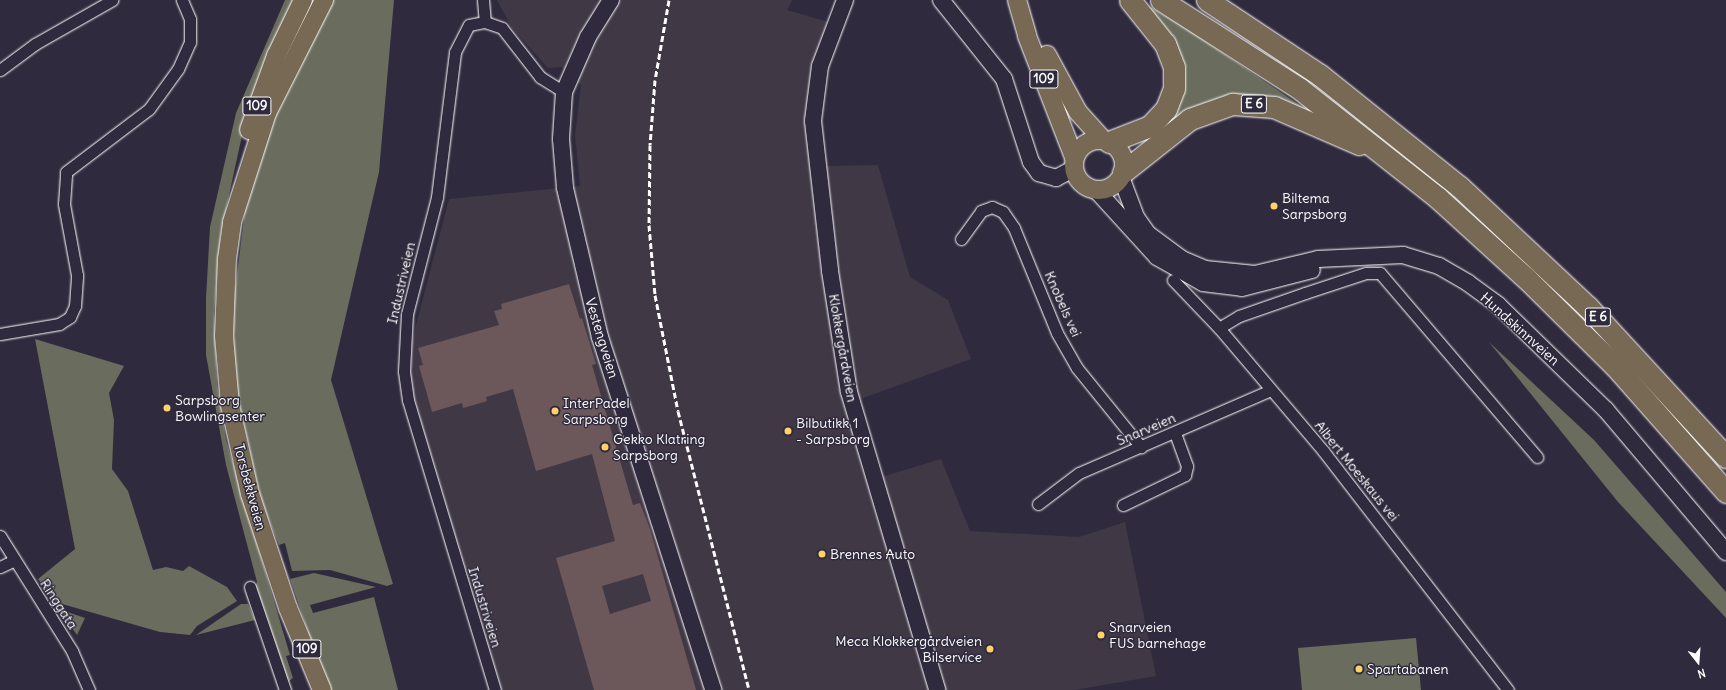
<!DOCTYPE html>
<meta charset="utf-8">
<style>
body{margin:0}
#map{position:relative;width:1726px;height:690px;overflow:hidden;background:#2f2a3d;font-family:Delius,sans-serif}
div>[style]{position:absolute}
.built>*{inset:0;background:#413846}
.green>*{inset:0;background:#6a6c5d}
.building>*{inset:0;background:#6c585a}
.roads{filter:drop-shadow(0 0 1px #fff) drop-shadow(0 0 1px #fff)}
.street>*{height:11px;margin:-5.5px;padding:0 5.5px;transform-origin:5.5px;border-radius:5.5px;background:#2f2a3d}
.secondary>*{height:16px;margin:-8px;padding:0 8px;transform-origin:8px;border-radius:8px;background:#2f2a3d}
.primary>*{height:18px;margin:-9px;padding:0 9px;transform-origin:9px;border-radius:9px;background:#786954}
.primary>.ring{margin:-9px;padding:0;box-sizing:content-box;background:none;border:18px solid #786954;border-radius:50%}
.highway>*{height:21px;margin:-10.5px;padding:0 10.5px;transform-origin:10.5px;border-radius:10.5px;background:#786954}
.rail>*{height:3px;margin-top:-1.5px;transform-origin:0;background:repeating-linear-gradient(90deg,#fff 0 6px,transparent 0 9px)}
.dots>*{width:11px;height:11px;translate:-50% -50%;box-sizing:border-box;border:2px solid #2f2a3d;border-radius:50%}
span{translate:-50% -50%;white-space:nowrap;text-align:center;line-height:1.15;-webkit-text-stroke:3px #2f2a3d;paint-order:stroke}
.shield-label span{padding:1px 3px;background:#2f2a3d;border:1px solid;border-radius:3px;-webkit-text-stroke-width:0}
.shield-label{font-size:13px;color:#fff;font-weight:700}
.poi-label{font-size:14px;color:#fff}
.left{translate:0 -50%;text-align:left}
.right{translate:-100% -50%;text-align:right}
.street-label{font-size:14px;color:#fff}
.north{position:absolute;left:1678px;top:642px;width:40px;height:40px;-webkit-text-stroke:3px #2f2a3d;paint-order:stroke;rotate:163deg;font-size:11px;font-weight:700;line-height:16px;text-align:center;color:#fff}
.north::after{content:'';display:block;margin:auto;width:14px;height:18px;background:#fff;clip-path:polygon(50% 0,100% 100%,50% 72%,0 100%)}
</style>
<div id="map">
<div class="built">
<div style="clip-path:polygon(497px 0,792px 0,787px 10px,835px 24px,814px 93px,823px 166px,878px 165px,910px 277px,948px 300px,971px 359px,852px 402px,875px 479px,941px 459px,970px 531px,1079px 537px,1125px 522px,1156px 676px,1074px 690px,495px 690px,404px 371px,449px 199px,580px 186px,575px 135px,581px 85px,562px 67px,548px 68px,512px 28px)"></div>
</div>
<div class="green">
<div style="clip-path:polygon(285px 0,299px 0,243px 131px,221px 232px,214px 311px,217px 384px,226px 440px,290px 655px,286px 656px,293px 678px,286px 683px,254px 593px,257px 582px,226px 465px,206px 355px,206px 298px,210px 227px,236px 113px)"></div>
<div style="clip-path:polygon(330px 0,394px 0,379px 172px,331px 380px,393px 584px,387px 586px,330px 570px,292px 571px,285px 543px,279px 545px,261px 500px,239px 401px,234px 363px,233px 307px,246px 202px,266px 135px)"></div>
<div style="clip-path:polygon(1140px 1px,1189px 30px,1317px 117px,1282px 102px,1170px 125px,1166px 120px,1179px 100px)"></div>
<div style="clip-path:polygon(35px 339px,124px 366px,109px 393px,114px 420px,112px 469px,128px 491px,153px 570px,166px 567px,183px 571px,189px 566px,227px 587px,237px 601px,197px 626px,190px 635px,160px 632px,55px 602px,38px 579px,75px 549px)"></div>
<div style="clip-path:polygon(1489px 342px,1594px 440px,1726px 592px,1726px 618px,1618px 502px)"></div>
<div style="clip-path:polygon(314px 573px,376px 587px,310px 605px,313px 613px,374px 597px,398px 690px,328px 690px,290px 579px)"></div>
<div style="clip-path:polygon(241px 604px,248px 604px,255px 620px,196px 635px)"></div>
<div style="clip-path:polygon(62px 610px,85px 618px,77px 635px,61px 612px)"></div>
<div style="clip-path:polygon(1416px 638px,1421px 690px,1302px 690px,1298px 648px)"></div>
</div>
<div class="building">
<div style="clip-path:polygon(evenodd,569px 284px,580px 319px,582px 318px,596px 364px,592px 365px,633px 505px,640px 503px,650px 529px,696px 690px,594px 690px,556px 558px,615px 541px,592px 454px,536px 471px,513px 389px,486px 397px,487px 401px,477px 404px,463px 408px,462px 403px,432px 412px,419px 366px,423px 365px,418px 348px,499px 325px,494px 311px,502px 309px,501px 304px,569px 284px,643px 574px,651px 601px,610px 614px,602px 586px,643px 574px)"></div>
</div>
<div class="roads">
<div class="street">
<div style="left:483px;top:0;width:22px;rotate:85deg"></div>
<div style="left:0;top:70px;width:44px;rotate:-36.6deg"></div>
<div style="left:35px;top:44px;width:89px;rotate:-29.7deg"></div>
<div style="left:961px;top:239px;width:34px;rotate:-54deg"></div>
<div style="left:981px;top:211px;width:12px;rotate:-20deg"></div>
<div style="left:992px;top:207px;width:12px;rotate:24deg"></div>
<div style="left:1003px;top:212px;width:19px;rotate:55deg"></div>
<div style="left:1014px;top:228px;width:113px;rotate:67.7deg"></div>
<div style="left:1057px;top:333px;width:40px;rotate:60.3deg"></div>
<div style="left:1077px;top:368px;width:102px;rotate:51deg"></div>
<div style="left:1173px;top:280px;width:66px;rotate:46.2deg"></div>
<div style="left:1219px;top:328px;width:162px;rotate:49.7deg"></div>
<div style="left:1324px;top:452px;width:301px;rotate:52.3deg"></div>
<div style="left:1219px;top:328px;width:23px;rotate:-31deg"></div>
<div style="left:1239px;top:316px;width:70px;rotate:-19.2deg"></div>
<div style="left:1305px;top:293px;width:64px;rotate:-18.2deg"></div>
<div style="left:1366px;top:273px;width:14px"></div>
<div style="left:1380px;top:273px;width:242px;rotate:49.5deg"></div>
<div style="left:0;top:334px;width:60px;rotate:-9.6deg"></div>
<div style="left:59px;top:324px;width:13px;rotate:-32deg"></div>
<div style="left:70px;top:317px;width:12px;rotate:-66deg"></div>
<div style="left:75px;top:306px;width:31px;rotate:-86deg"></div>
<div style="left:77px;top:275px;width:72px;rotate:-100.4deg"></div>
<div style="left:64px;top:204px;width:32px;rotate:-86deg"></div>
<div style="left:66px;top:172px;width:104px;rotate:-37.2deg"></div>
<div style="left:149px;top:109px;width:49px;rotate:-54.1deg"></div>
<div style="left:178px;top:69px;width:30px;rotate:-66deg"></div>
<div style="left:190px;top:42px;width:23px;rotate:-90deg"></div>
<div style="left:190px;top:19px;width:21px;rotate:-113deg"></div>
<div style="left:1038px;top:504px;width:51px;rotate:-37.1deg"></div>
<div style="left:1079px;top:473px;width:209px;rotate:-23.4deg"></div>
<div style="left:1123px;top:505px;width:69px;rotate:-25.8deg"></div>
<div style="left:1185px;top:475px;width:9px;rotate:-77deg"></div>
<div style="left:1187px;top:466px;width:35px;rotate:-110deg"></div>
<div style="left:0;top:536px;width:136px;rotate:57.9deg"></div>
<div style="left:72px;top:651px;width:43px;rotate:66.4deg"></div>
<div style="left:0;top:567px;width:14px;rotate:-25deg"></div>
<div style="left:250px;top:587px;width:109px;rotate:71.2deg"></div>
<div style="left:495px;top:690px;width:303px;rotate:-106.7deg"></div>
<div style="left:408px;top:400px;width:29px;rotate:-98deg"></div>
<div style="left:404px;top:371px;width:57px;rotate:-87deg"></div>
<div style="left:407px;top:314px;width:121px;rotate:-75.6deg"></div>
<div style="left:437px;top:197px;width:146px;rotate:-82.9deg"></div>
<div style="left:455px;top:52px;width:30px;rotate:-63deg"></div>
<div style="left:469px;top:25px;width:16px;rotate:-11deg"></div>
<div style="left:485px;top:22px;width:18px;rotate:19deg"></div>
<div style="left:502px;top:28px;width:62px;rotate:52.2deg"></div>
<div style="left:540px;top:77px;width:28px;rotate:32deg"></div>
</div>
<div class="secondary">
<div style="left:611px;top:0;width:44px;rotate:121.9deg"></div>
<div style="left:588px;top:37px;width:60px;rotate:113.6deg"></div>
<div style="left:564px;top:92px;width:47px;rotate:93.7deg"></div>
<div style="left:561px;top:139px;width:49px;rotate:85.3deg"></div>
<div style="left:565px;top:188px;width:153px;rotate:76.8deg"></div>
<div style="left:600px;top:337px;width:371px;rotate:72.2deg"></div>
<div style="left:845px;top:0;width:71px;rotate:110.7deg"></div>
<div style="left:820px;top:66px;width:55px;rotate:97.3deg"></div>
<div style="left:813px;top:121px;width:151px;rotate:83.5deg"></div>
<div style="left:830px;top:271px;width:122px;rotate:81.1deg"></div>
<div style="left:849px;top:392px;width:311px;rotate:73.5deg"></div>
<div style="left:941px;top:0;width:101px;rotate:51.4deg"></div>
<div style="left:1004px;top:79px;width:87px;rotate:72deg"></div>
<div style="left:1031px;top:162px;width:14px;rotate:54deg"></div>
<div style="left:1039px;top:173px;width:18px;rotate:16deg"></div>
<div style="left:1056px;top:178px;width:19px;rotate:-28deg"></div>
<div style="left:1121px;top:177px;width:43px;rotate:69.4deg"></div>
<div style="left:1136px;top:217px;width:21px;rotate:55deg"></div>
<div style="left:1148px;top:234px;width:42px;rotate:36.3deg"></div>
<div style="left:1182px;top:259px;width:25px;rotate:23deg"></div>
<div style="left:1205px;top:269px;width:50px;rotate:5.7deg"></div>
<div style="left:1255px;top:274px;width:65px;rotate:-13.4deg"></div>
<div style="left:1318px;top:259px;width:85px;rotate:-2.7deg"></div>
<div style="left:1403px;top:255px;width:38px;rotate:17deg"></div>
<div style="left:1439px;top:266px;width:34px;rotate:30deg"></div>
<div style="left:1468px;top:283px;width:37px;rotate:36deg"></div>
<div style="left:1498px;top:305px;width:151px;rotate:44.2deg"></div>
<div style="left:1606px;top:410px;width:186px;rotate:49.8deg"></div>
<div style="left:1097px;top:191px;width:89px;rotate:47.7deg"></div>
<div style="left:1157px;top:257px;width:53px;rotate:29.5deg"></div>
<div style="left:1203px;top:283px;width:39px;rotate:7deg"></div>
<div style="left:1242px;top:288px;width:72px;rotate:-14.4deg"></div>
</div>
<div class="primary">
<div style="left:1017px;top:0;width:37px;rotate:74deg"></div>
<div style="left:1027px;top:36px;width:130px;rotate:68.8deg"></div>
<div style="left:1047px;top:55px;width:65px;rotate:61.5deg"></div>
<div style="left:1078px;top:112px;width:38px;rotate:48deg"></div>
<div style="left:249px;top:130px;width:79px;rotate:-70deg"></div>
<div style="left:276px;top:56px;width:62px;rotate:-64.3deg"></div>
<div class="ring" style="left:1074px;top:140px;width:32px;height:32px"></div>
<div style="left:322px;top:690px;width:89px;rotate:-112.5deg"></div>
<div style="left:288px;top:608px;width:120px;rotate:-108.4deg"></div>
<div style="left:250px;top:494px;width:91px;rotate:-102.7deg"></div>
<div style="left:230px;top:405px;width:69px;rotate:-95deg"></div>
<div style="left:224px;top:336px;width:77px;rotate:-87.8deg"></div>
<div style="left:227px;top:259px;width:37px;rotate:-82deg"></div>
<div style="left:232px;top:222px;width:114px;rotate:-72.2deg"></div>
<div style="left:267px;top:113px;width:127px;rotate:-63.2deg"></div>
</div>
<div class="highway">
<div style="left:1161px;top:0;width:165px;rotate:32.6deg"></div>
<div style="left:1300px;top:89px;width:176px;rotate:38.3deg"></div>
<div style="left:1438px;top:198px;width:119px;rotate:42.3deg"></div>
<div style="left:1526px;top:278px;width:125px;rotate:44.7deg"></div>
<div style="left:1615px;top:366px;width:168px;rotate:48.6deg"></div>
<div style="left:1207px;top:0;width:136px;rotate:33.6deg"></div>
<div style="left:1320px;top:75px;width:179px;rotate:38.7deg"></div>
<div style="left:1460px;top:187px;width:175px;rotate:43.2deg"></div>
<div style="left:1588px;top:307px;width:204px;rotate:47.4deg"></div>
<div style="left:1109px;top:142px;width:44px;rotate:-21.3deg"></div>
<div style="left:1150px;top:126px;width:23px;rotate:-47deg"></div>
<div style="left:1166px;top:109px;width:22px;rotate:-69deg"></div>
<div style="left:1174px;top:88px;width:21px;rotate:-90deg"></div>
<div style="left:1174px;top:67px;width:25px;rotate:-111deg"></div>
<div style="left:1165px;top:44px;width:56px;rotate:-128.5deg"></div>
<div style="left:1123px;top:172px;width:85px;rotate:-38.3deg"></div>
<div style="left:1190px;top:119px;width:45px;rotate:-19.7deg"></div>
<div style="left:1232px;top:104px;width:42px;rotate:4.1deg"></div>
<div style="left:1274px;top:107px;width:93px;rotate:23.5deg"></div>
</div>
</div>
<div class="rail">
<div style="left:669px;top:0;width:81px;rotate:99.9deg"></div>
<div style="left:655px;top:80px;width:65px;rotate:94.4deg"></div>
<div style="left:650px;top:145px;width:80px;rotate:90.7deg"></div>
<div style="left:649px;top:225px;width:70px;rotate:85.1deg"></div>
<div style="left:655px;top:295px;width:118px;rotate:78.8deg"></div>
<div style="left:678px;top:411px;width:288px;rotate:75.7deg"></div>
</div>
<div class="dots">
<div style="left:1274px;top:206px;background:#ffd166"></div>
<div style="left:167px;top:408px;background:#ffd166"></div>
<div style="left:555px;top:411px;background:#ffd166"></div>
<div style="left:788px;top:431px;background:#ffd166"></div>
<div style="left:605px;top:447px;background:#ffd166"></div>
<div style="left:822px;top:554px;background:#ffd166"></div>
<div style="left:1101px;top:635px;background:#ffd166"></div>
<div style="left:990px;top:649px;background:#ffd166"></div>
<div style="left:1359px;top:669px;background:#ffd166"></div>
</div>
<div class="shield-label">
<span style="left:1044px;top:79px">109</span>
<span style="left:1254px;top:104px">E 6</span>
<span style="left:257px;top:106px">109</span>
<span style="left:1598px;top:317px">E 6</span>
<span style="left:307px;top:649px">109</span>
</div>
<div class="poi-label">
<span class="left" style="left:1282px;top:206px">Biltema<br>Sarpsborg</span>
<span class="left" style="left:175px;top:408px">Sarpsborg<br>Bowlingsenter</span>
<span class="left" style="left:563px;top:411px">InterPadel<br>Sarpsborg</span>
<span class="left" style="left:796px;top:431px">Bilbutikk 1<br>- Sarpsborg</span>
<span class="left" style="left:613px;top:447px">Gekko Klatring<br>Sarpsborg</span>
<span class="left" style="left:830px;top:554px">Brennes Auto</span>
<span class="left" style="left:1109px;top:635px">Snarveien<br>FUS barnehage</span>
<span class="right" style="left:982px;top:649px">Meca Klokkergårdveien<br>Bilservice</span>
<span class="left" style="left:1367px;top:669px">Spartabanen</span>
</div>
<div class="street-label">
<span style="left:401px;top:283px;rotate:-77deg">Industriveien</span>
<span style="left:1063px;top:304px;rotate:66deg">Knobels vei</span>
<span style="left:1520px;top:329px;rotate:42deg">Hundskinnveien</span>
<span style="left:602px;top:338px;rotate:73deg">Vestengveien</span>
<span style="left:843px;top:348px;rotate:80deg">Klokkergårdveien</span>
<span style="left:1146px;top:429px;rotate:-23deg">Snarveien</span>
<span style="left:1357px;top:471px;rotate:51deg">Albert Moeskaus vei</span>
<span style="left:250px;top:487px;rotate:75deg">Torsbekkveien</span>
<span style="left:59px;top:604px;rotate:57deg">Ringgata</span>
<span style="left:485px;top:607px;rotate:73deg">Industriveien</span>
</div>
<div class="north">N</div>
</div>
